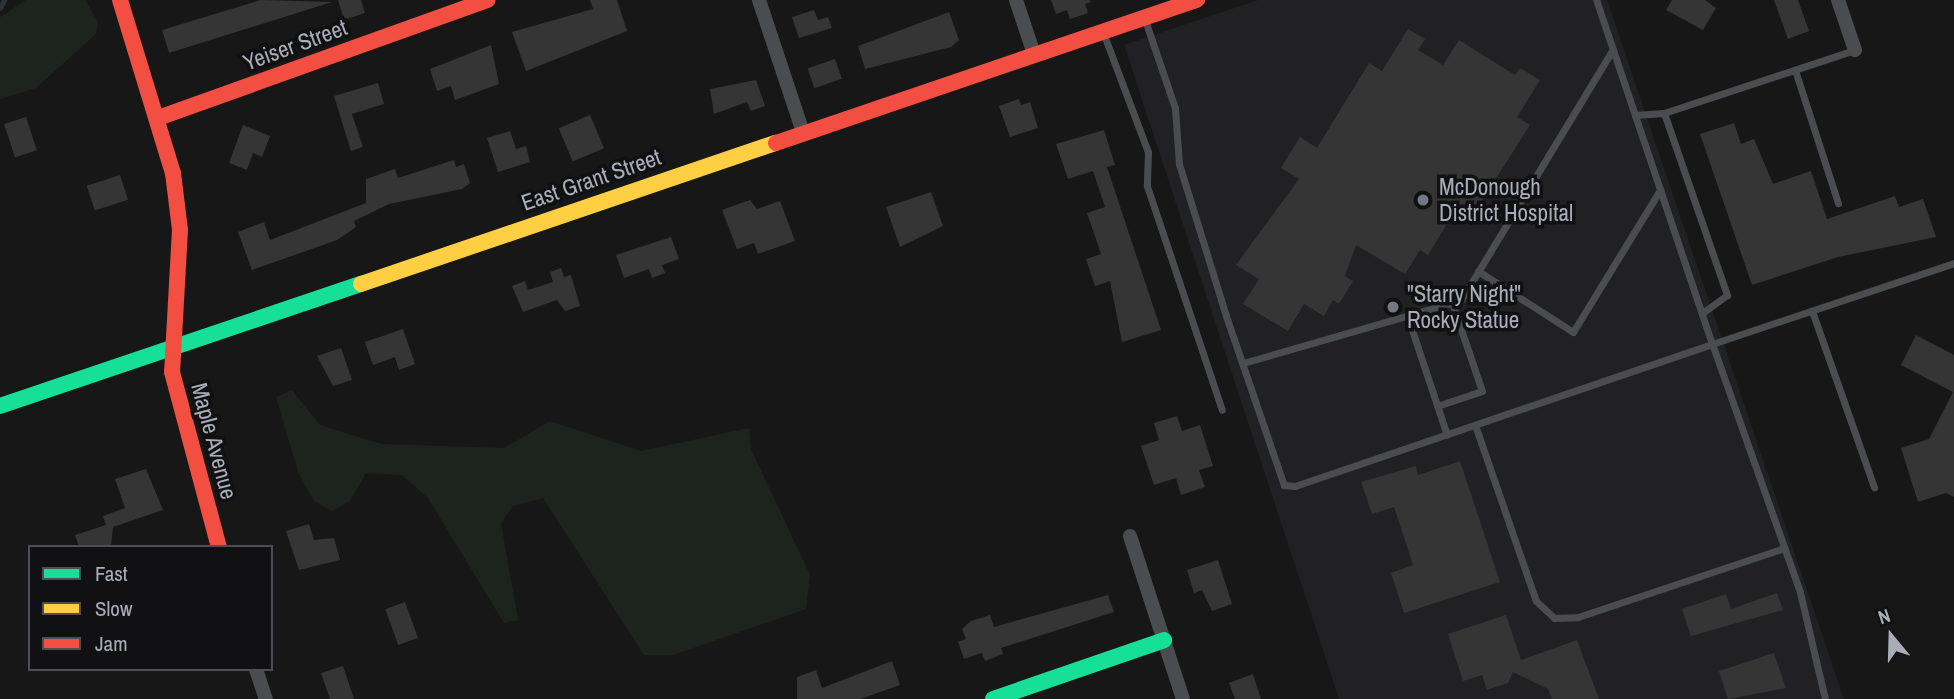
<!DOCTYPE html>
<style>
body{margin:0}
#map{position:relative;width:1954px;height:699px;overflow:hidden;background:#171717;font-family:"Archivo Narrow",sans-serif}
div>[style]{position:absolute}
.built>*{inset:0;background:#212123}
.green>*{inset:0;background:#1d241e}
.stream>*{height:4.5px;margin:-2.25px;padding:0 2.25px;transform-origin:2.25px;border-radius:2.25px;background:#2a3239}
.building>*{inset:0;background:#353536;transform-origin:0 0}
.lane>*{height:7px;margin:-3.5px;padding:0 3.5px;transform-origin:3.5px;border-radius:3.5px;background:#4b4c50}
.street>*{height:14px;margin:-7px;padding:0 7px;transform-origin:7px;border-radius:7px;background:#4b4c50}
.fast>*{height:16px;margin:-8px;padding:0 8px;transform-origin:8px;border-radius:8px;background:#16e098}
.slow>*{height:16px;margin:-8px;padding:0 8px;transform-origin:8px;border-radius:8px;background:#ffcf43}
.jam>*{height:16px;margin:-8px;padding:0 8px;transform-origin:8px;border-radius:8px;background:#f24e42}
.dots>*{width:19px;height:19px;translate:-50% -50%;box-sizing:border-box;border:4px solid #111113;border-radius:50%}
span{translate:-50% -50%;white-space:nowrap;text-align:center;line-height:1.15;-webkit-text-stroke:7px #111113;paint-order:stroke}
.street-label{font-size:23px;color:#a8adb8}
.poi-label{font-size:23px;color:#a8adb8}
.left{translate:0 -50%;text-align:left}
.legend{position:absolute;left:28px;top:545px;width:245px;height:126px;box-sizing:border-box;background:#111113;border:2px solid #4d4f55;margin:0;padding:9px 12px;list-style:none;font-size:21px;color:#a8adb8}
.legend li{display:flex;align-items:center;gap:14px;height:35px}
.legend b{width:35px;border:2px solid #4d4f55}
.north{position:absolute;left:1856px;top:601px;width:70px;height:70px;-webkit-text-stroke:5px #111113;paint-order:stroke;rotate:341deg;font-size:19px;font-weight:700;line-height:28px;text-align:center;color:#a8adb8}
.north::after{content:'';display:block;margin:auto;width:24px;height:32px;background:#a8adb8;clip-path:polygon(50% 0,100% 100%,50% 72%,0 100%)}
</style>
<div id="map">
<div class="built">
<div style="clip-path:polygon(1258px 0,1607px 0,1844px 699px,1339px 699px,1124px 45px)"></div>
</div>
<div class="green">
<div style="clip-path:polygon(26px 0,85px 0,98px 22px,96px 34px,36px 88px,0 99px,0 17px)"></div>
<div style="clip-path:polygon(292px 390px,320px 425px,381px 444px,504px 448px,550px 421px,641px 451px,749px 428px,751px 449px,810px 575px,806px 609px,673px 655px,644px 655px,543px 498px,513px 506px,501px 523px,518px 620px,504px 623px,428px 498px,402px 475px,366px 473px,350px 501px,332px 511px,314px 501px,298px 472px,276px 397px)"></div>
</div>
<div class="stream">
<div style="left:0;top:8px;width:9px;rotate:-63deg"></div>
</div>
<div class="building">
<div style="clip-path:polygon(261px 0,332px 2px,169px 53px,162px 30px)"></div>
<div style="clip-path:polygon(338px 0,361px 0,365px 13px,344px 20px)"></div>
<div style="clip-path:polygon(590px 0,617px 0,627px 31px,526px 71px,512px 32px,593px 9px)"></div>
<div style="clip-path:polygon(1051px 0,1090px 0,1091px 2px,1085px 4px,1088px 13px,1070px 19px,1067px 10px,1056px 14px)"></div>
<div style="clip-path:polygon(1672px 0,1705px 0,1716px 8px,1703px 30px,1666px 10px)"></div>
<div style="clip-path:polygon(1774px 0,1798px 0,1809px 31px,1788px 39px)"></div>
<div style="clip-path:polygon(814px 10px,818px 20px,828px 17px,832px 28px,799px 38px,792px 17px)"></div>
<div style="clip-path:polygon(949px 12px,959px 40px,951px 47px,865px 69px,858px 46px)"></div>
<div style="clip-path:polygon(1408px 29px,1425px 39px,1418px 50px,1443px 65px,1459px 40px,1515px 75px,1520px 68px,1540px 80px,1517px 117px,1530px 125px,1471px 218px,1456px 209px,1428px 255px,1420px 250px,1405px 274px,1356px 245px,1345px 276px,1353px 281px,1339px 304px,1333px 300px,1324px 316px,1304px 304px,1288px 331px,1243px 304px,1259px 279px,1236px 265px,1299px 179px,1281px 168px,1300px 137px,1317px 148px,1369px 63px,1382px 71px)"></div>
<div style="clip-path:polygon(491px 45px,499px 84px,455px 100px,451px 86px,437px 91px,430px 69px)"></div>
<div style="left:835px;top:59px;width:21px;height:29px;rotate:71deg"></div>
<div style="clip-path:polygon(756px 80px,765px 106px,751px 111px,747px 102px,714px 114px,710px 89px)"></div>
<div style="clip-path:polygon(378px 83px,384px 104px,352px 114px,363px 147px,351px 151px,334px 96px)"></div>
<div style="clip-path:polygon(1019px 99px,1021px 105px,1030px 102px,1038px 128px,1010px 137px,999px 106px)"></div>
<div style="left:590px;top:115px;width:36px;height:34px;rotate:67deg"></div>
<div style="left:26px;top:117px;width:35px;height:23px;rotate:72deg"></div>
<div style="clip-path:polygon(1734px 123px,1741px 144px,1754px 139px,1773px 184px,1811px 171px,1827px 219px,1895px 196px,1899px 207px,1923px 199px,1936px 237px,1838px 257px,1752px 285px,1700px 134px)"></div>
<div style="clip-path:polygon(243px 125px,270px 136px,262px 157px,253px 153px,247px 170px,229px 163px)"></div>
<div style="clip-path:polygon(1104px 130px,1115px 165px,1107px 167px,1161px 330px,1122px 342px,1110px 281px,1095px 286px,1086px 259px,1101px 254px,1087px 213px,1105px 207px,1093px 171px,1068px 179px,1056px 144px)"></div>
<div style="clip-path:polygon(510px 131px,516px 149px,526px 146px,530px 162px,498px 172px,487px 138px)"></div>
<div style="clip-path:polygon(454px 160px,456px 167px,464px 164px,470px 183px,462px 189px,389px 204px,354px 221px,356px 227px,337px 240px,252px 270px,238px 232px,264px 222px,270px 240px,366px 203px,366px 179px,395px 169px,398px 178px)"></div>
<div style="left:120px;top:175px;width:26px;height:35px;rotate:72deg"></div>
<div style="clip-path:polygon(931px 192px,943px 226px,900px 247px,886px 207px)"></div>
<div style="clip-path:polygon(750px 200px,757px 209px,780px 201px,795px 241px,758px 254px,754px 243px,737px 249px,722px 210px)"></div>
<div style="clip-path:polygon(671px 237px,679px 259px,662px 265px,665px 273px,652px 278px,649px 269px,624px 278px,616px 255px)"></div>
<div style="clip-path:polygon(561px 268px,564px 277px,571px 275px,580px 306px,565px 311px,557px 300px,523px 312px,512px 286px,525px 281px,528px 290px,553px 282px,550px 272px)"></div>
<div style="clip-path:polygon(403px 329px,415px 364px,399px 370px,395px 357px,373px 365px,365px 342px)"></div>
<div style="clip-path:polygon(1916px 335px,1954px 355px,1954px 497px,1946px 493px,1918px 502px,1901px 448px,1929px 439px,1953px 392px,1901px 365px)"></div>
<div style="clip-path:polygon(341px 348px,352px 380px,333px 386px,317px 356px)"></div>
<div style="clip-path:polygon(1177px 416px,1182px 431px,1200px 425px,1213px 466px,1199px 470px,1205px 487px,1181px 495px,1176px 478px,1154px 485px,1141px 446px,1159px 440px,1154px 423px)"></div>
<div style="clip-path:polygon(1460px 461px,1500px 582px,1404px 613px,1391px 573px,1413px 565px,1394px 507px,1372px 514px,1361px 482px,1416px 466px,1418px 475px)"></div>
<div style="clip-path:polygon(146px 469px,163px 510px,113px 527px,111px 547px,79px 547px,75px 535px,106px 525px,103px 516px,125px 508px,115px 479px)"></div>
<div style="clip-path:polygon(309px 524px,314px 540px,334px 538px,340px 560px,299px 570px,286px 531px)"></div>
<div style="clip-path:polygon(1218px 560px,1232px 604px,1212px 611px,1202px 590px,1194px 593px,1187px 570px)"></div>
<div style="clip-path:polygon(1777px 593px,1783px 610px,1691px 636px,1682px 609px,1726px 594px,1731px 609px)"></div>
<div style="clip-path:polygon(1108px 595px,1114px 612px,1001px 648px,1003px 654px,985px 661px,982px 653px,964px 659px,958px 642px,966px 639px,962px 629px,971px 621px,990px 615px,994px 627px)"></div>
<div style="left:405px;top:602px;width:38px;height:21px;rotate:70deg"></div>
<div style="clip-path:polygon(1506px 615px,1521px 660px,1577px 640px,1599px 699px,1552px 699px,1548px 689px,1513px 672px,1508px 683px,1487px 690px,1482px 675px,1463px 681px,1448px 634px)"></div>
<div style="clip-path:polygon(1774px 653px,1786px 688px,1728px 699px,1719px 671px)"></div>
<div style="clip-path:polygon(892px 661px,900px 685px,860px 699px,797px 699px,797px 677px,816px 670px,822px 688px)"></div>
<div style="clip-path:polygon(343px 666px,354px 699px,330px 699px,321px 673px)"></div>
<div style="clip-path:polygon(1253px 674px,1261px 699px,1235px 699px,1229px 683px)"></div>
</div>
<div class="lane">
<div style="left:1145px;top:20px;width:93px;rotate:71.2deg"></div>
<div style="left:1175px;top:108px;width:56px;rotate:85.9deg"></div>
<div style="left:1179px;top:164px;width:159px;rotate:72.8deg"></div>
<div style="left:1226px;top:316px;width:179px;rotate:71.1deg"></div>
<div style="left:1284px;top:485px;width:11px;rotate:5deg"></div>
<div style="left:1295px;top:486px;width:441px;rotate:-18.8deg"></div>
<div style="left:1712px;top:344px;width:363px;rotate:-108.6deg"></div>
<div style="left:1104px;top:35px;width:125px;rotate:69.4deg"></div>
<div style="left:1148px;top:152px;width:34px;rotate:92deg"></div>
<div style="left:1147px;top:186px;width:236px;rotate:71.5deg"></div>
<div style="left:1795px;top:70px;width:140px;rotate:72.1deg"></div>
<div style="left:1664px;top:113px;width:201px;rotate:-18.3deg"></div>
<div style="left:1635px;top:115px;width:29px;rotate:-4deg"></div>
<div style="left:1664px;top:113px;width:193px;rotate:70.9deg"></div>
<div style="left:1727px;top:295px;width:31px;rotate:144deg"></div>
<div style="left:1478px;top:271px;width:113px;rotate:32.7deg"></div>
<div style="left:1573px;top:332px;width:167px;rotate:-58.5deg"></div>
<div style="left:1812px;top:311px;width:187px;rotate:70.6deg"></div>
<div style="left:1408px;top:318px;width:123px;rotate:71.6deg"></div>
<div style="left:1243px;top:363px;width:227px;rotate:-16.1deg"></div>
<div style="left:1461px;top:300px;width:293px;rotate:-58.8deg"></div>
<div style="left:1437px;top:406px;width:47px;rotate:-18.4deg"></div>
<div style="left:1482px;top:391px;width:93px;rotate:-108.8deg"></div>
<div style="left:1475px;top:425px;width:186px;rotate:70.9deg"></div>
<div style="left:1536px;top:601px;width:25px;rotate:43deg"></div>
<div style="left:1554px;top:618px;width:24px;rotate:-2deg"></div>
<div style="left:1578px;top:617px;width:217px;rotate:-18.5deg"></div>
<div style="left:1825px;top:699px;width:110px;rotate:-103.2deg"></div>
<div style="left:1800px;top:592px;width:263px;rotate:-109.5deg"></div>
<div style="left:1712px;top:344px;width:255px;rotate:-18.5deg"></div>
</div>
<div class="street">
<div style="left:759px;top:0;width:139px;rotate:71.6deg"></div>
<div style="left:1016px;top:0;width:57px;rotate:71.6deg"></div>
<div style="left:1838px;top:0;width:53px;rotate:71.2deg"></div>
<div style="left:1130px;top:536px;width:171px;rotate:72deg"></div>
<div style="left:256px;top:669px;width:32px;rotate:72deg"></div>
</div>
<div class="fast">
<div style="left:0;top:406px;width:381px;rotate:-18.7deg"></div>
<div style="left:993px;top:699px;width:181px;rotate:-19deg"></div>
</div>
<div class="slow">
<div style="left:361px;top:284px;width:438px;rotate:-18.8deg"></div>
</div>
<div class="jam">
<div style="left:120px;top:0;width:181px;rotate:73deg"></div>
<div style="left:173px;top:173px;width:57px;rotate:83deg"></div>
<div style="left:180px;top:230px;width:142px;rotate:93.2deg"></div>
<div style="left:172px;top:372px;width:181px;rotate:75deg"></div>
<div style="left:158px;top:118px;width:350px;rotate:-19.7deg"></div>
<div style="left:776px;top:143px;width:445px;rotate:-18.8deg"></div>
</div>
<div class="dots">
<div style="left:1423px;top:200px;background:#757880"></div>
<div style="left:1393px;top:307px;background:#757880"></div>
</div>
<div class="street-label">
<span style="left:295px;top:45px;rotate:-20deg">Yeiser Street</span>
<span style="left:591px;top:180px;rotate:-19deg">East Grant Street</span>
<span style="left:214px;top:441px;rotate:75deg">Maple Avenue</span>
</div>
<div class="poi-label">
<span class="left" style="left:1439px;top:200px">McDonough<br>District Hospital</span>
<span class="left" style="left:1407px;top:307px">"Starry Night"<br>Rocky Statue</span>
</div>
<ul class="legend">
<li><b style="height:9px;background:#16e098"></b>Fast</li>
<li><b style="height:9px;background:#ffcf43"></b>Slow</li>
<li><b style="height:9px;background:#f24e42"></b>Jam</li>
</ul>
<div class="north">N</div>
</div>
